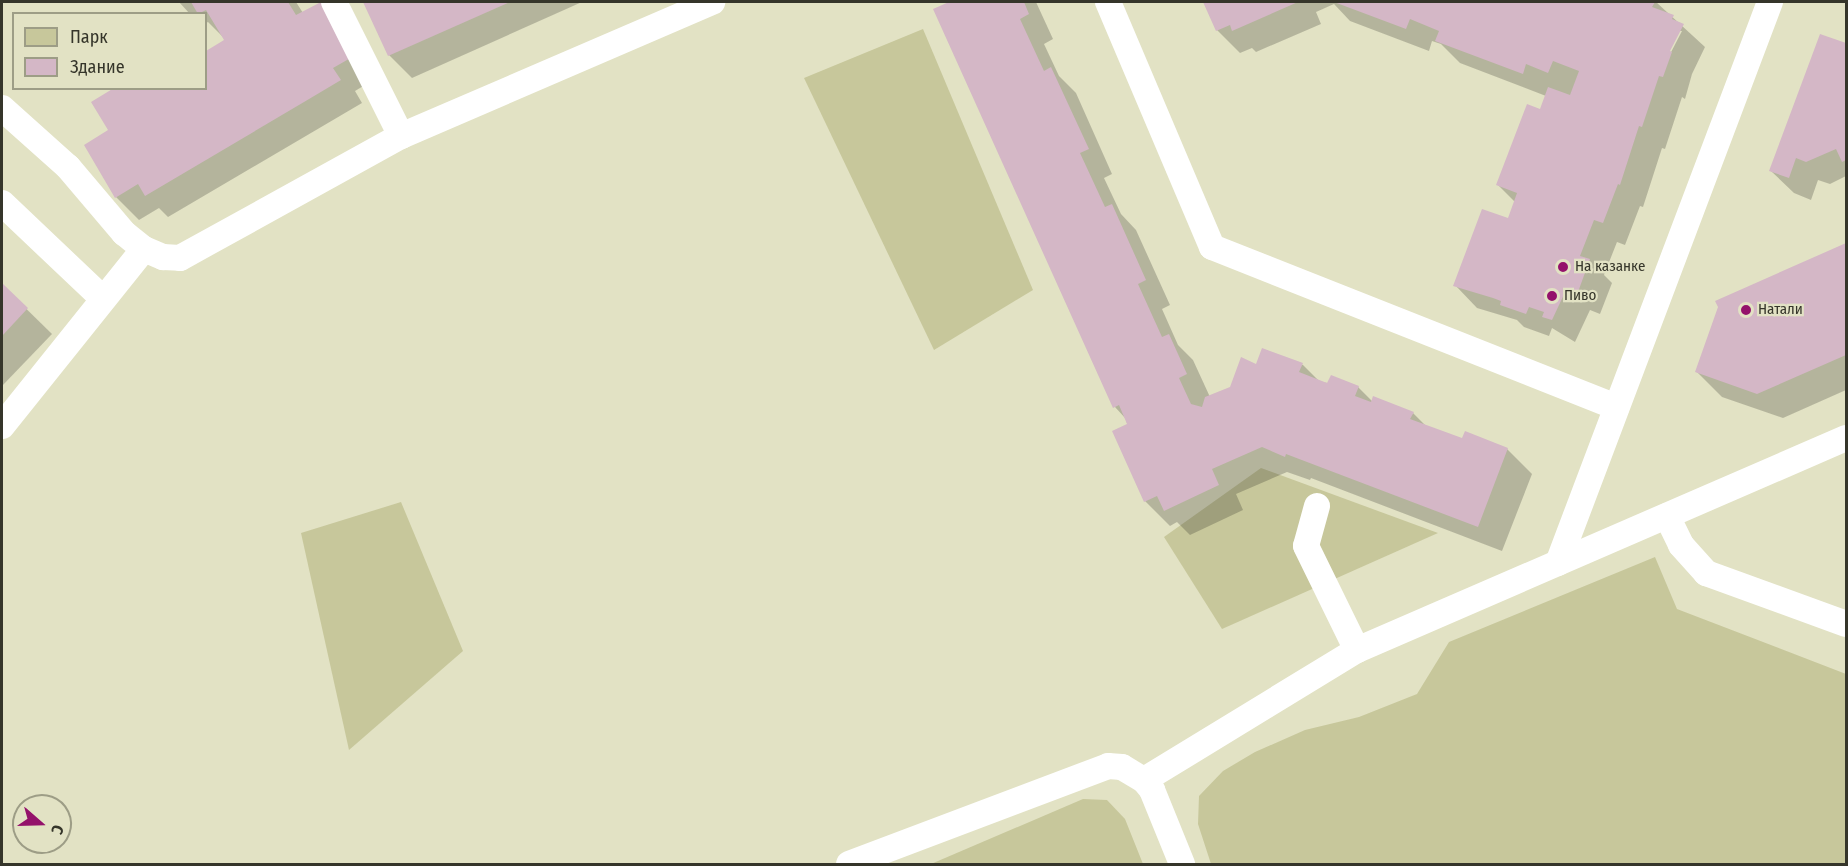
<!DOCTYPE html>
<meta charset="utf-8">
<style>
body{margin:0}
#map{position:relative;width:1848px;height:866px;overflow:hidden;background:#e2e2c4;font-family:"Fira Sans Condensed",sans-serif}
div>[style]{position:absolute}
.green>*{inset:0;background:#c7c79b}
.shadow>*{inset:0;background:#0003}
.building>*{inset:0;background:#d4b7c6}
.service>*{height:26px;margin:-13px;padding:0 13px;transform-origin:13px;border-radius:13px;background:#fff}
.dots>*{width:16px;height:16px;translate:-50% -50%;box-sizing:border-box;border:3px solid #e2e2c4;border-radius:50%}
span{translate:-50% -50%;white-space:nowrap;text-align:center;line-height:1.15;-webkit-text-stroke:4.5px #e2e2c4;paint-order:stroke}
.poi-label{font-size:15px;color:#35352a}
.left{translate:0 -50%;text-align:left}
.frame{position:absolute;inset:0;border:3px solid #35352a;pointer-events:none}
.legend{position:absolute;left:12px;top:12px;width:195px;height:78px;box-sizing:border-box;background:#e2e2c4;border:2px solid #9d9d86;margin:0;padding:8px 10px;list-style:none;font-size:18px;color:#35352a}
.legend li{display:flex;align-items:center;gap:12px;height:30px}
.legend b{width:30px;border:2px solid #9d9d86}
.north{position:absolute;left:12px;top:794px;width:60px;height:60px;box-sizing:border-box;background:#e2e2c4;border:2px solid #9d9d86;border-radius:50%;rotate:110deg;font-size:16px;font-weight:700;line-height:24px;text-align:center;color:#35352a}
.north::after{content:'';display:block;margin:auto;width:21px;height:27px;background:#94126b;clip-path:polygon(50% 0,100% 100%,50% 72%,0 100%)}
</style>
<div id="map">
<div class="green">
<div style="clip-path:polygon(923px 29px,1033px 290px,934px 350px,804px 78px)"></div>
<div style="clip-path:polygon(1261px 468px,1438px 533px,1222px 629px,1164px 537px)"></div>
<div style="clip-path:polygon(401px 502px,463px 651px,349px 750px,301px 533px)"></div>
<div style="clip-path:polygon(1655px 557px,1677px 609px,1846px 674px,1846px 864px,1211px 864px,1198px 824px,1199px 796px,1223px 771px,1255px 752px,1305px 730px,1359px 717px,1417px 694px,1449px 642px)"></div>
<div style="clip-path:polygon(1083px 799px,1107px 800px,1125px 819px,1143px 864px,931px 864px)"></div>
</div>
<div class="shadow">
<div style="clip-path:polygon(179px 2px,296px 2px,303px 13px,375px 79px,355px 91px,362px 103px,168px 217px,159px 208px,139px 220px,116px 197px,206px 88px,206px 53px,226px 40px,208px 22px,206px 23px,206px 14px,190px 14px)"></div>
<div style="clip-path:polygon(365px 2px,582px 2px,412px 78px,389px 55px)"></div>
<div style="clip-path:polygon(953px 2px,1036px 2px,1053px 39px,1044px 44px,1059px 76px,1076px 93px,1112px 174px,1104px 178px,1121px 214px,1136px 230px,1170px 305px,1162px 309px,1178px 345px,1193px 360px,1210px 397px,1231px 389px,1257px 365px,1263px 349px,1303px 365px,1320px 382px,1358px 387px,1373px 402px,1413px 413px,1426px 426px,1463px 440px,1507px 449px,1532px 474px,1502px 551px,1311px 478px,1310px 480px,1287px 472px,1236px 494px,1243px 510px,1190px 535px,1177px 522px,1170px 526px,1145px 501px,1126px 419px,1115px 407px,935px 10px)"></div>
<div style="clip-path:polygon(evenodd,1204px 2px,1656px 2px,1705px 47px,1692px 74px,1685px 99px,1682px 97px,1665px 149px,1662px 148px,1643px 207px,1640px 206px,1625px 245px,1617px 242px,1604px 275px,1612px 283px,1600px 314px,1590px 310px,1575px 342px,1552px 328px,1549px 336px,1524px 327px,1517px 320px,1477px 308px,1455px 285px,1508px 220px,1515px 202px,1498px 185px,1541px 111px,1546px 96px,1460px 63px,1441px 44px,1432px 41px,1429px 51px,1350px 21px,1334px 4px,1316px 12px,1321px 24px,1256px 52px,1252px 48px,1240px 53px,1217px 30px,1204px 2px,1678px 31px,1682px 31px,1668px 58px,1665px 57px,1678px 31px)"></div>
<div style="clip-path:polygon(1821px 36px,1846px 45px,1846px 176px,1830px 184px,1818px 180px,1811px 200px,1794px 193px,1771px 171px)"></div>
<div style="clip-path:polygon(1846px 245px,1846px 390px,1783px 418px,1722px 397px,1697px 372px,1719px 307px,1717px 301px)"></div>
<div style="clip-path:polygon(2px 285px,52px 334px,2px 386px)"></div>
</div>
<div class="building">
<div style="clip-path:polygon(191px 2px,288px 2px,296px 15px,321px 2px,354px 56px,333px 68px,341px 80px,304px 102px,145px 196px,138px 184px,115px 198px,84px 145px,108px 130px,91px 102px,114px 88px,206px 88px,206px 51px,224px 40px,206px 10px,198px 14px)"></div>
<div style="clip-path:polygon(363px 2px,510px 2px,388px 56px)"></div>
<div style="clip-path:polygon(949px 2px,1024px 2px,1029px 14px,1020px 19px,1044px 71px,1051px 67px,1089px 149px,1080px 153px,1105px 207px,1112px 204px,1146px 280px,1138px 284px,1162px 337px,1169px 334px,1187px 374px,1179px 378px,1191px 404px,1202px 407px,1205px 397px,1230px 387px,1241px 357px,1256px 364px,1262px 348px,1303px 363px,1299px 372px,1327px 383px,1331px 375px,1359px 386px,1355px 396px,1371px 402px,1373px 396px,1414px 412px,1410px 419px,1462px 438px,1465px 431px,1508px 448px,1478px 527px,1286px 454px,1285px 457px,1262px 447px,1212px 469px,1219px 485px,1164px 511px,1157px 496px,1144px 502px,1112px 431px,1127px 424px,1119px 405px,1113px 408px,933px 9px)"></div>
<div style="clip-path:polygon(1203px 2px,1298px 2px,1232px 31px,1230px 25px,1216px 31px)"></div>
<div style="clip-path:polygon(1334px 2px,1655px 2px,1652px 7px,1674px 15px,1672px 19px,1684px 24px,1670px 51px,1672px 52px,1663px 77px,1659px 76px,1642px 127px,1639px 126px,1620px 185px,1618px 184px,1603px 223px,1594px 220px,1580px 256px,1590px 259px,1578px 292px,1567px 288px,1552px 320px,1542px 317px,1544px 312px,1529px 307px,1526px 314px,1500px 305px,1501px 301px,1493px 298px,1453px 286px,1482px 209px,1508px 218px,1517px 193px,1496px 185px,1527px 104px,1540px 109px,1548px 87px,1570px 95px,1579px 71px,1553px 61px,1548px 73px,1526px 64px,1523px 74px,1435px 41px,1439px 31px,1410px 19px,1406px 29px)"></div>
<div style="clip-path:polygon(1820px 34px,1846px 43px,1846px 160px,1842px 162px,1836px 149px,1806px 162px,1796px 158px,1789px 178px,1769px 171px)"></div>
<div style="clip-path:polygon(1846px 243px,1846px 355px,1757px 394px,1695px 372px,1718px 307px,1715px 301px)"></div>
<div style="clip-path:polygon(2px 283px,28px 308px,2px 336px)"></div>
</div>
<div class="service">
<div style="left:334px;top:2px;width:150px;rotate:63.4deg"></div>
<div style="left:1108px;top:2px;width:266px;rotate:67deg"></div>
<div style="left:1212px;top:247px;width:435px;rotate:21.6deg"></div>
<div style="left:2px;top:108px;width:89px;rotate:41.8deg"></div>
<div style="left:68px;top:167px;width:87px;rotate:49.7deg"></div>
<div style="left:124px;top:233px;width:26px;rotate:39deg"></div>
<div style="left:144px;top:249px;width:21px;rotate:23deg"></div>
<div style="left:163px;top:257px;width:17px;rotate:3deg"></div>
<div style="left:180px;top:258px;width:252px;rotate:-28.9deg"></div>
<div style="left:401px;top:136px;width:339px;rotate:-23.3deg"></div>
<div style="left:2px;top:203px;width:139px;rotate:43.5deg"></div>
<div style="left:2px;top:426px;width:227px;rotate:-51.3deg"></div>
<div style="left:1317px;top:506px;width:41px;rotate:105.4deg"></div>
<div style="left:1306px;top:546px;width:116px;rotate:63.9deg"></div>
<div style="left:1667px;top:516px;width:32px;rotate:64deg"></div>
<div style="left:1681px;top:545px;width:38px;rotate:48deg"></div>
<div style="left:1706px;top:573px;width:149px;rotate:20deg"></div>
<div style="left:1558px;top:563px;width:600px;rotate:-69.3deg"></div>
<div style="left:1144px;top:780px;width:250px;rotate:-31.4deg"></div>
<div style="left:1357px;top:650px;width:533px;rotate:-23.44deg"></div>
<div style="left:849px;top:864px;width:277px;rotate:-20.7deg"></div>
<div style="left:1108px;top:766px;width:14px;rotate:4deg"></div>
<div style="left:1122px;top:767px;width:26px;rotate:31deg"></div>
<div style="left:1144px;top:780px;width:13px;rotate:51deg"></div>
<div style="left:1152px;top:790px;width:80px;rotate:67.9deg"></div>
</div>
<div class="dots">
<div style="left:1563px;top:267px;background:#94126b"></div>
<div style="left:1552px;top:296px;background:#94126b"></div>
<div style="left:1746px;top:310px;background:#94126b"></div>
</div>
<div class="poi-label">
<span class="left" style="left:1575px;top:267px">На казанке</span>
<span class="left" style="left:1564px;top:296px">Пиво</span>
<span class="left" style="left:1758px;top:310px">Натали</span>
</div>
<div class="frame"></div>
<ul class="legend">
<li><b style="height:16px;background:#c7c79b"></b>Парк</li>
<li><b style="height:16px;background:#d4b7c6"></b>Здание</li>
</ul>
<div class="north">С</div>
</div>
